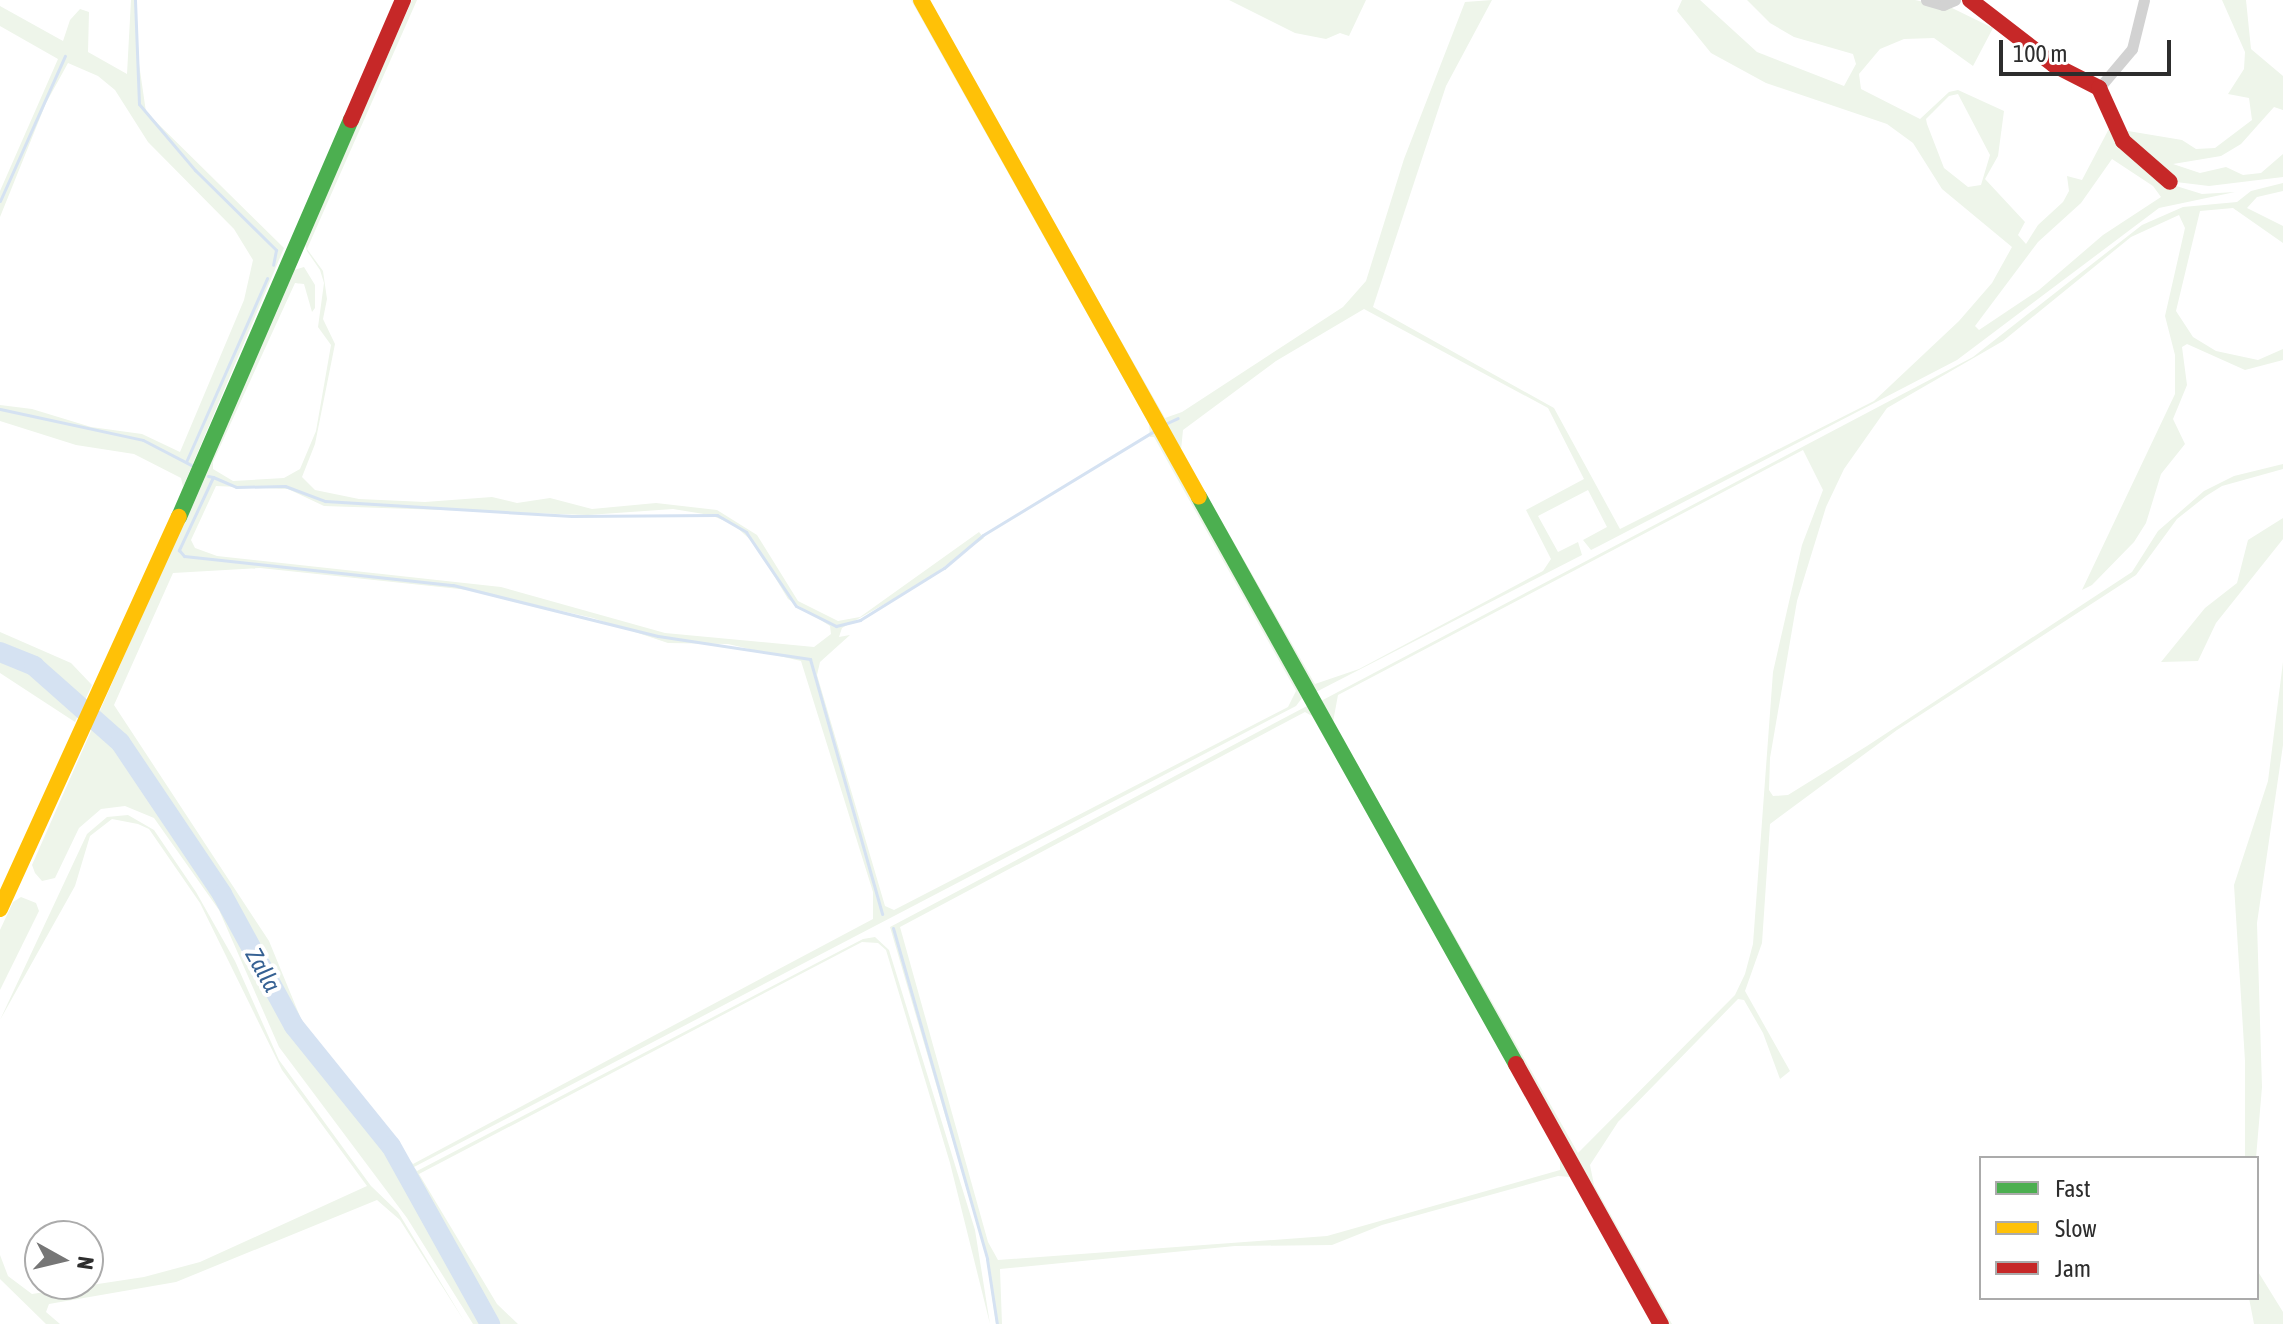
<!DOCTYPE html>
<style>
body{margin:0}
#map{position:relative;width:2283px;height:1324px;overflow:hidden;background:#fff;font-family:"Asap Condensed",sans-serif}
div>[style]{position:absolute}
.green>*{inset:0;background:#eef5ea}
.stream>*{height:3px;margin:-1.5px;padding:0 1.5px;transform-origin:1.5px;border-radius:1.5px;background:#d5e2f2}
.river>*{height:20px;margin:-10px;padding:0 10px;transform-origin:10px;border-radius:10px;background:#d5e2f2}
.street>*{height:11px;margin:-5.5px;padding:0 5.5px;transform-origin:5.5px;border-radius:5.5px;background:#d2d2d2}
.fast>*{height:16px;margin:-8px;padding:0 8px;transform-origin:8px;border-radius:8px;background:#4caf50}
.slow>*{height:16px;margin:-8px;padding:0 8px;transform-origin:8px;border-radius:8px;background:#ffc107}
.jam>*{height:16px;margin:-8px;padding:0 8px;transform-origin:8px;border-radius:8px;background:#c62828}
span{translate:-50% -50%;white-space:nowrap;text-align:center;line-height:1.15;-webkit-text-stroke:8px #fff;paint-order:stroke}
.water-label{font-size:24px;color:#366193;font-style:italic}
.legend{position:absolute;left:1979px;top:1156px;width:280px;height:144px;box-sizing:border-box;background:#fff;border:2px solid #ababab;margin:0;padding:10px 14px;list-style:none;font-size:24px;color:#2d2d2d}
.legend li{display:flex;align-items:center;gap:16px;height:40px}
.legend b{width:40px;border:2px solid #ababab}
.north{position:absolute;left:24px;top:1220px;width:80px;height:80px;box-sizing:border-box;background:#fff;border:2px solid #ababab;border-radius:50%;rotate:98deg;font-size:22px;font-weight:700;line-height:32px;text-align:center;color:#2d2d2d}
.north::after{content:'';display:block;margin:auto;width:28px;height:36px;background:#767676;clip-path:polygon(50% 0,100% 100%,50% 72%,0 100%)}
.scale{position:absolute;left:1999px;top:40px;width:172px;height:36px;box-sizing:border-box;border:4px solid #2d2d2d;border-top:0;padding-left:10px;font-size:24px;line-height:28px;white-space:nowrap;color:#2d2d2d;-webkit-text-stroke:6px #fff;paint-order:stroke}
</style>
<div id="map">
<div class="green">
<div style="clip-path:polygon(131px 0,137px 0,137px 50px,146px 112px,284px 248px,183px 487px,181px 478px,134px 454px,76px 445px,0 421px,0 405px,32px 409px,91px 427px,142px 434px,180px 452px,244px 300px,253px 260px,234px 229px,148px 142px,115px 90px,98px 76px,68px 63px,46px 103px,0 217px,0 191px,58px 59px,0 26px,0 6px,63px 41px,70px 20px,80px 9px,89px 12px,88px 52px,127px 74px)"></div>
<div style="clip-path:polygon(evenodd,412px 0,417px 0,307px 249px,323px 271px,327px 299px,323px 319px,335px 344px,315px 444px,302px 477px,315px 490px,359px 499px,425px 502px,492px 497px,517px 503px,550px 498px,592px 509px,656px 503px,717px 510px,757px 535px,798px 601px,838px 621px,860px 617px,979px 532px,984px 538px,920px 584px,842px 628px,839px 637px,850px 635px,820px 662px,817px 675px,885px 906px,894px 910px,1288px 707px,1296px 691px,1154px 437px,1150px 437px,1149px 424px,911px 0,916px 0,1302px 698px,1296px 706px,414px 1167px,417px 1171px,863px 939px,875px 937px,889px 950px,975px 1230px,990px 1324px,950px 1163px,886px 950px,878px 943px,862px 942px,419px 1174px,497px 1304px,518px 1324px,473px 1324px,407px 1218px,279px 1047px,219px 910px,154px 818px,125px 806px,101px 809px,79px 828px,55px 878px,42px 881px,35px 873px,32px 865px,294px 270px,304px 267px,315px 285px,315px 308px,312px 312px,304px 284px,295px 283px,213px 462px,213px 469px,233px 481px,284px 478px,300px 469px,316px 431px,331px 345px,318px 327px,324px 283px,320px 270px,307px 251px,305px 244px,412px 0,216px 486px,288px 489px,324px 506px,588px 515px,673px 509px,710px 515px,733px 524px,755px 544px,788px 599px,830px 626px,831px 634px,814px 647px,665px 633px,501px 587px,217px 556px,195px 548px,191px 540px,216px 486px,412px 0,260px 568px,469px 590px,593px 618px,668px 643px,728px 644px,801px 661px,873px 892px,873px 919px,413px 1164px,328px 1068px,306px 1031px,269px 941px,114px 705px,173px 573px,260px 568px)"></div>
<div style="clip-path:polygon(1229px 0,1366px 0,1349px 36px,1340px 33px,1326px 39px,1295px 33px)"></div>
<div style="clip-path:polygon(evenodd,1492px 0,1446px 86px,1373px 307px,1554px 408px,1620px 529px,1874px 401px,1959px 321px,1992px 283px,2012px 247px,1942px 189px,1913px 143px,1887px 124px,1766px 83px,1711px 53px,1677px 11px,1682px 0,1700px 0,1757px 52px,1844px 86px,1856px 64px,1853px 54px,1794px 37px,1770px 23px,1747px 0,1915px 0,1952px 8px,1993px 28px,1973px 66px,1934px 38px,1904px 39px,1880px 49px,1859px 74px,1861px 89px,1920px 119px,1949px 92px,1958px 90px,2004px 111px,1998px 156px,1985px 179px,2025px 222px,2018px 235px,2026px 244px,2038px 225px,2063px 202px,2069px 191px,2067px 176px,2082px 180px,2112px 123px,2122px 147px,2160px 181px,2202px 194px,2235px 192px,2159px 208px,1957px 360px,1599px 546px,1591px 550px,1583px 540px,1607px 527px,1588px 490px,1538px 516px,1558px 552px,1578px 542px,1582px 555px,1316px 692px,984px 100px,1165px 418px,1182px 412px,1343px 307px,1366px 281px,1404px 159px,1465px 2px,1492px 0,1958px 94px,1990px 155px,1981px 185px,1968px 187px,1944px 168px,1927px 124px,1926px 119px,1949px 96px,1958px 94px,1492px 0,2112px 159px,2153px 186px,2161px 197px,2103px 235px,2039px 290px,1979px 330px,1975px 326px,2038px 242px,2081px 203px,2112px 159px,1492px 0,1364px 309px,1548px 408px,1584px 479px,1526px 510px,1551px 559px,1543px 571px,1359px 669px,1315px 684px,1181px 450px,1183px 430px,1276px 361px,1364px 309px)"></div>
<div style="clip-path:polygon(2222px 0,2246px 0,2251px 49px,2283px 76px,2283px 110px,2274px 107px,2241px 144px,2221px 156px,2173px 164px,2200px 173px,2226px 167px,2243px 175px,2261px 173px,2283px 154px,2283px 177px,2209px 186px,2176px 182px,2122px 130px,2182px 140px,2196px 149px,2215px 148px,2252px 120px,2249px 98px,2228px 94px,2244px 69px,2245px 52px)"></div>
<div style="clip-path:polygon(evenodd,2283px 183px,2283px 191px,2257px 197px,2247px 208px,2283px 226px,2283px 243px,2233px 208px,2200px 211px,2176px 311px,2193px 337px,2216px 351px,2258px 360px,2283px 349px,2283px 360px,2245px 370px,2187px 344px,2182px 347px,2187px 385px,2173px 419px,2185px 444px,2161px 474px,2146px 523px,2134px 542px,2092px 585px,2082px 590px,2175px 394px,2175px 355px,2165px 316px,2185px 228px,2179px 215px,2131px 237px,2003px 341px,1887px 408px,1844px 469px,1826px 507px,1797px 601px,1770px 758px,1769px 790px,1773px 796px,1788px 795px,1867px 746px,2132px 572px,2158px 531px,2204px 491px,2234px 476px,2283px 464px,2283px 469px,2222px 486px,2206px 496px,2177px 519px,2136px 575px,1897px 730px,1770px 824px,1762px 943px,1745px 991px,1790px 1071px,1780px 1079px,1763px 1033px,1744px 1000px,1738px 999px,1618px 1122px,1590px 1165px,1594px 1185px,1672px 1324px,1666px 1324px,1319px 702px,1973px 357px,2142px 225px,2183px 207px,2237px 202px,2251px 191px,2283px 183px,1803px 450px,1823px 490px,1802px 545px,1773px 672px,1753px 944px,1745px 974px,1735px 995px,1578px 1153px,1333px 722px,1338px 695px,1803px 450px)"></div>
<div style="clip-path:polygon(2283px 518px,2283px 539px,2216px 623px,2198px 661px,2161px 662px,2205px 608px,2237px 583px,2248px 540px)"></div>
<div style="clip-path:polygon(0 632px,71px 663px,92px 685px,75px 722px,0 673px)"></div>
<div style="clip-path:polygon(2283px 662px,2283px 745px,2257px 923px,2262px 1087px,2256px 1158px,2245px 1158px,2245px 1061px,2234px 885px,2268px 781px)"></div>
<div style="clip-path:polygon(evenodd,1307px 706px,1313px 710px,1657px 1324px,1571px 1177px,1558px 1176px,1382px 1225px,1332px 1245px,1235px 1246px,1000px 1269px,1002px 1324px,996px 1324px,986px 1255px,890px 927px,1307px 706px,1305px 712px,1312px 716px,1560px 1155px,1560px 1170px,1327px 1236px,998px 1260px,988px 1242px,900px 927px,1305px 712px)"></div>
<div style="clip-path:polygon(128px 815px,154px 830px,196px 892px,235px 961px,279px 1060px,371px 1186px,398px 1212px,466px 1324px,400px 1220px,377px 1200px,176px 1282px,49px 1304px,46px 1312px,60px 1324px,46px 1324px,0 1279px,0 1255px,8px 1276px,32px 1294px,144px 1277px,200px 1262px,367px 1186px,282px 1070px,200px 903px,149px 829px,138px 824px,112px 819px,90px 836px,75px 886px,0 1020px,87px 834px,107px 817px)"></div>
<div style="clip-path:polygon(21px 897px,36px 903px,39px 911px,0 990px,0 930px,13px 902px)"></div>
<div style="clip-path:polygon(2257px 1270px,2283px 1312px,2283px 1324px,2254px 1324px,2249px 1298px,2257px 1298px)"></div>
</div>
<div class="stream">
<div style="left:135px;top:0;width:104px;rotate:87.8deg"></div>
<div style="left:139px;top:104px;width:87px;rotate:49.7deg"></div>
<div style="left:195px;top:170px;width:114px;rotate:44.6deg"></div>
<div style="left:276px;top:250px;width:15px;rotate:101deg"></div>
<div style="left:0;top:201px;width:159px;rotate:-65.9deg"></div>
<div style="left:0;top:409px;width:146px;rotate:12.2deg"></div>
<div style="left:143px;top:440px;width:54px;rotate:27.5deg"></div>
<div style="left:1165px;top:424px;width:14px;rotate:-25deg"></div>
<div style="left:186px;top:462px;width:201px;rotate:-66.2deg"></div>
<div style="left:208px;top:476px;width:5px;rotate:11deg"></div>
<div style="left:213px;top:477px;width:81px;rotate:115deg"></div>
<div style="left:179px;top:550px;width:8px;rotate:50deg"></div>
<div style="left:184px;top:556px;width:271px;rotate:6.2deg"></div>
<div style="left:453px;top:585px;width:211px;rotate:14deg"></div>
<div style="left:658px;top:636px;width:154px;rotate:8.6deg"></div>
<div style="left:810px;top:659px;width:265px;rotate:74.2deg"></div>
<div style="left:213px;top:477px;width:25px;rotate:23deg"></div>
<div style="left:236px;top:487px;width:49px;rotate:-1.2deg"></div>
<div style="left:285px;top:486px;width:43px;rotate:20.6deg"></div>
<div style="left:325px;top:501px;width:247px;rotate:3.5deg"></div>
<div style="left:572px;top:516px;width:145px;rotate:-0.4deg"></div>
<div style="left:717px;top:515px;width:34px;rotate:30deg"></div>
<div style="left:746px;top:532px;width:89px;rotate:56deg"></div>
<div style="left:796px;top:606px;width:45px;rotate:26.6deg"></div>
<div style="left:836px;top:626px;width:25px;rotate:-14deg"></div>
<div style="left:860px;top:620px;width:99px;rotate:-31.8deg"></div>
<div style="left:944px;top:568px;width:51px;rotate:-40.2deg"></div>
<div style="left:983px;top:535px;width:200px;rotate:-31.3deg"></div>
<div style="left:893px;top:928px;width:344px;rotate:74.1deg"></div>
<div style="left:987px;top:1259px;width:66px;rotate:81.3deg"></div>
</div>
<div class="river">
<div style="left:0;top:652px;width:37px;rotate:22deg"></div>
<div style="left:34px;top:666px;width:115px;rotate:41.5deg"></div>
<div style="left:120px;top:742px;width:183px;rotate:56.1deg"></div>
<div style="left:222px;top:894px;width:150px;rotate:61.4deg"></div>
<div style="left:294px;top:1026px;width:154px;rotate:51.1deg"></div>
<div style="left:391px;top:1146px;width:204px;rotate:60.9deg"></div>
</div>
<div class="street">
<div style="left:1926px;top:0;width:18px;rotate:16deg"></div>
<div style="left:1943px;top:5px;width:13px;rotate:-23deg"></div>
<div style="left:2099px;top:88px;width:51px;rotate:-49.8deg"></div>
<div style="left:2132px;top:49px;width:50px;rotate:-76.2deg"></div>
</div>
<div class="fast">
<div style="left:1199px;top:497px;width:650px;rotate:60.79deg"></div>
<div style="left:179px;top:517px;width:433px;rotate:-66.6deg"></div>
</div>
<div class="slow">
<div style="left:921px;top:0;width:569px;rotate:60.78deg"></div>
<div style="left:0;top:909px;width:431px;rotate:-65.5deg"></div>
</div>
<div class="jam">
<div style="left:1970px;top:0;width:106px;rotate:37.7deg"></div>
<div style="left:2054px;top:65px;width:51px;rotate:27.1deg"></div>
<div style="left:2099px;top:88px;width:58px;rotate:65.6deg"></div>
<div style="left:2123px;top:141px;width:62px;rotate:41.1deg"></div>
<div style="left:351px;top:120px;width:131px;rotate:-66.6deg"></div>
<div style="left:1516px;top:1064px;width:298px;rotate:60.9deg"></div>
</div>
<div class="water-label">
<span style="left:263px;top:970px;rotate:61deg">Zalla</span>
</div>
<ul class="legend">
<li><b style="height:10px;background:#4caf50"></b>Fast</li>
<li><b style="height:10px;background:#ffc107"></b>Slow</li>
<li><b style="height:10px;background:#c62828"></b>Jam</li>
</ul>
<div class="north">N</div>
<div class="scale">100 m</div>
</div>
